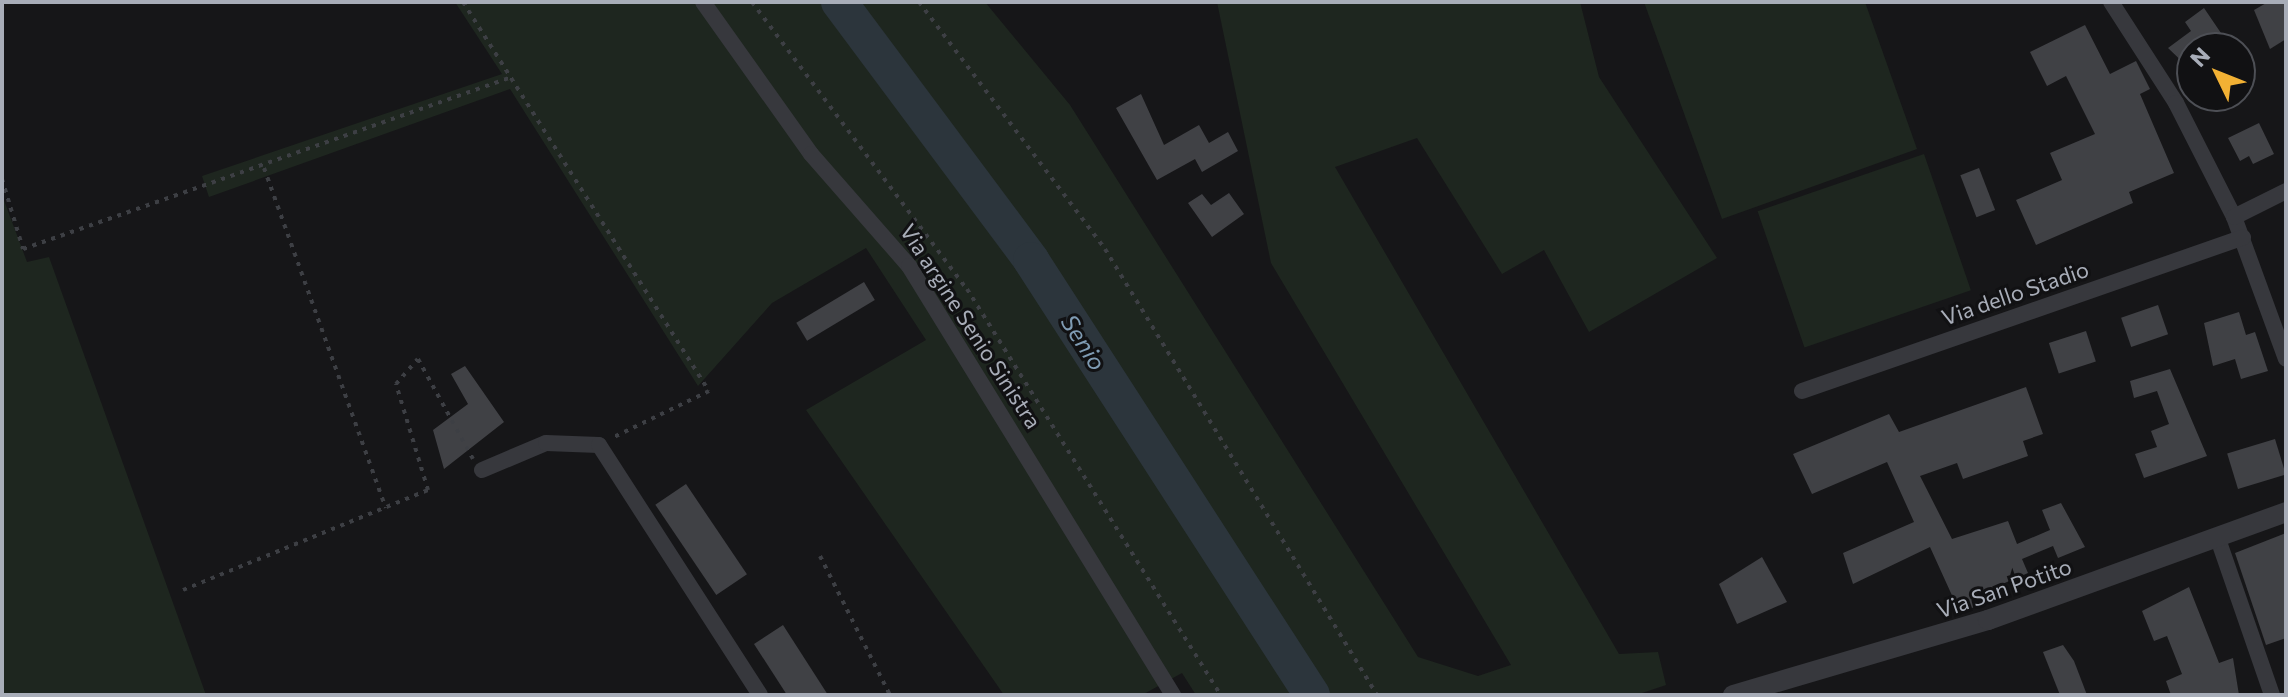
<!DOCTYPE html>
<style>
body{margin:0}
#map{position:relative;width:2288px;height:697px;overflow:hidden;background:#161618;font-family:Commissioner,sans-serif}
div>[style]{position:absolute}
.green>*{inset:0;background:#1e261f;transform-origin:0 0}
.river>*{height:36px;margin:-18px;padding:0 18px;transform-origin:18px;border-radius:18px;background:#2c353c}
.building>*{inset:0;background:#404145;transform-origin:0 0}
.path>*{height:4px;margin-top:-2px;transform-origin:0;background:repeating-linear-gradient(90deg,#3d3f44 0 4px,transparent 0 10px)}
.minor>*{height:16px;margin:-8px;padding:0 8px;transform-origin:8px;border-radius:8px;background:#37383d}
.tertiary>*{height:20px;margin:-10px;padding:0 10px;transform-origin:10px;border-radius:10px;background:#37383d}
span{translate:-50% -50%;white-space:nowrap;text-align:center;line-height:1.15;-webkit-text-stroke:6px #111113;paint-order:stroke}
.street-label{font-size:22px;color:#a8adb8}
.water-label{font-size:24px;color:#7f9bb3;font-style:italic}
.frame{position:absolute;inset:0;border:4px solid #a8adb8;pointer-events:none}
.north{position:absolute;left:2176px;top:32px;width:80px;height:80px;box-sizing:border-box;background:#111113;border:2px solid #4d4f55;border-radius:50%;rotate:313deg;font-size:22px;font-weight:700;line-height:32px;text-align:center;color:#a8adb8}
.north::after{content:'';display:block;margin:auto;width:28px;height:36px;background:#f2b134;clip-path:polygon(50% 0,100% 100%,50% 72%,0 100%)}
</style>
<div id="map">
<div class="green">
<div style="clip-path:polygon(455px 2px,985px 2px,1070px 105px,1418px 657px,1478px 676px,1511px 665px,1271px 263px,1217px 2px,1580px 2px,1599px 77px,1717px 258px,1589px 332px,1544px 250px,1502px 274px,1417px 138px,1335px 167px,1619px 654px,1658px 652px,1666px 685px,1636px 695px,1196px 695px,1182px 673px,1142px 695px,1004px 695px,806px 410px,926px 340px,866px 248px,772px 303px,698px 386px,510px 89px,209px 197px,202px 176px,502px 74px)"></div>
<div style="clip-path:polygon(1644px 2px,1865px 2px,1917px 149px,1722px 219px)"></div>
<div style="left:1924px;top:154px;width:144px;height:176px;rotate:71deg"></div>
<div style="clip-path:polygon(2px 195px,27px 262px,49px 257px,206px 695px,2px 695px)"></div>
</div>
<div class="river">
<div style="left:839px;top:2px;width:322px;rotate:53.3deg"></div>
<div style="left:1031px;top:260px;width:518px;rotate:57.14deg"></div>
</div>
<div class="building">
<div style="clip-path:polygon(2268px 2px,2286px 2px,2286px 39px,2270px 49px,2254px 10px)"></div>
<div style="clip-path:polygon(2204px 8px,2223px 36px,2192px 48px,2192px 71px,2168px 48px,2191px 31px,2185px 22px)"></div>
<div style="clip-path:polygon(2085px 25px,2110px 74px,2136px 61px,2150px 89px,2140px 94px,2174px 173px,2129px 192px,2133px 203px,2036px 245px,2016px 200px,2062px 180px,2050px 153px,2095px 134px,2066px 76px,2047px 86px,2030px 52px)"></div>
<div style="clip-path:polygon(1141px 94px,1164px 145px,1199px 125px,1209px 143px,1228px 132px,1238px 151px,1202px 172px,1195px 159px,1157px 180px,1116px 108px)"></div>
<div style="clip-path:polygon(2259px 123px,2274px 154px,2253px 164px,2249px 156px,2240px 161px,2228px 138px)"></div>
<div style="left:1979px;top:168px;width:45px;height:20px;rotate:69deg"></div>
<div style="clip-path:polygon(1229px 193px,1244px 214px,1212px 237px,1188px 203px,1202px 194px,1211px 205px)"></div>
<div style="left:864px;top:282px;width:21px;height:79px;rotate:59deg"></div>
<div style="left:2158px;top:305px;width:31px;height:39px;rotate:71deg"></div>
<div style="clip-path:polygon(2239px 312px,2246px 335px,2255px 332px,2268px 371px,2241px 379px,2235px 359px,2213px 366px,2204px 323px)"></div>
<div style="left:2086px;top:331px;width:32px;height:39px;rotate:72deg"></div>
<div style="clip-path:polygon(465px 366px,504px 422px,444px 469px,433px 430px,468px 404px,451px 374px)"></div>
<div style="clip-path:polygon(2170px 369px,2207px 456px,2144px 478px,2135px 454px,2157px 447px,2151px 431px,2169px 424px,2157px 391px,2134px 398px,2130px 381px)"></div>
<div style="clip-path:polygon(2026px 387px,2043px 434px,2023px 441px,2028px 456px,1963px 479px,1957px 463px,1920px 476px,1952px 539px,2008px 521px,2017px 544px,2050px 530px,2042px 510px,2061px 503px,2085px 547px,2058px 558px,2053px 546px,2022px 559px,2028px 573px,1979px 594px,1984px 603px,1960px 613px,1930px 547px,1853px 584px,1843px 553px,1914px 522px,1887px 462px,1812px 494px,1793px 454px,1889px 414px,1899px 432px)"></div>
<div style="left:2275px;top:439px;width:37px;height:50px;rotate:73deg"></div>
<div style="left:686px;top:484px;width:109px;height:37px;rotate:56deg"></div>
<div style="clip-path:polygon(2286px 533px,2286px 638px,2266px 645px,2235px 553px)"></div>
<div style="clip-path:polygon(1762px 557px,1787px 602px,1737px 624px,1719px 584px)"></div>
<div style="clip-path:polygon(2189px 587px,2219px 663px,2233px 658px,2239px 695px,2171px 695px,2166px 681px,2182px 674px,2167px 636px,2154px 641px,2142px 611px)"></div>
<div style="clip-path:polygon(783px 625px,828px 695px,787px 695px,754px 644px)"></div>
<div style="clip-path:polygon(2063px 645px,2074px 661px,2087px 695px,2060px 695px,2043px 652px)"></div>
</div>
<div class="path">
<div style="left:463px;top:2px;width:460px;rotate:57.7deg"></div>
<div style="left:709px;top:391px;width:106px;rotate:154.2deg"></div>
<div style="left:752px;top:2px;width:359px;rotate:53.2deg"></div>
<div style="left:967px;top:289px;width:479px;rotate:58deg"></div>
<div style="left:919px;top:2px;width:309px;rotate:53deg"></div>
<div style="left:1105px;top:249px;width:522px;rotate:58.62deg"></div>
<div style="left:264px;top:168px;width:361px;rotate:70.3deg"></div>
<div style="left:2px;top:179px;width:73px;rotate:73.3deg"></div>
<div style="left:23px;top:249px;width:518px;rotate:-19.38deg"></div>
<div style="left:820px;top:556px;width:156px;rotate:63.3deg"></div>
<div style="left:183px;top:590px;width:265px;rotate:-22.2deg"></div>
<div style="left:428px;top:490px;width:111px;rotate:-106.8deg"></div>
<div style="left:396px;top:384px;width:33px;rotate:-49deg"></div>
<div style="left:418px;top:359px;width:114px;rotate:61.2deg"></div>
</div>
<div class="minor">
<div style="left:703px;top:2px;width:186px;rotate:54.6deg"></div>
<div style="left:811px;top:154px;width:149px;rotate:48.8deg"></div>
<div style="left:909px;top:266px;width:504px;rotate:58.39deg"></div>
<div style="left:2111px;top:2px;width:120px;rotate:57.2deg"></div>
<div style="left:2176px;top:103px;width:128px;rotate:63deg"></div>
<div style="left:2234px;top:217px;width:151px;rotate:69.9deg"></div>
<div style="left:2234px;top:217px;width:58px;rotate:-26.6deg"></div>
<div style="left:1802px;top:391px;width:467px;rotate:-19.2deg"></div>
<div style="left:482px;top:470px;width:69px;rotate:-22.9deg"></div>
<div style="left:546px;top:443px;width:53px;rotate:2.2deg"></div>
<div style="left:599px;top:445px;width:297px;rotate:57.2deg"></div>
<div style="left:2218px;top:539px;width:165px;rotate:70.9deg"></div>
</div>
<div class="tertiary">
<div style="left:1733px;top:695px;width:266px;rotate:-16.4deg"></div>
<div style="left:1988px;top:620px;width:317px;rotate:-19.9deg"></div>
</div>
<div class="street-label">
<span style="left:2015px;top:293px;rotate:-19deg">Via dello Stadio</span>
<span style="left:971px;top:326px;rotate:57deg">Via argine Senio Sinistra</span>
<span style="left:2004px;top:588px;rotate:-19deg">Via San Potito</span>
</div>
<div class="water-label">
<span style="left:1084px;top:342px;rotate:57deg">Senio</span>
</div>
<div class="frame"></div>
<div class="north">N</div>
</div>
